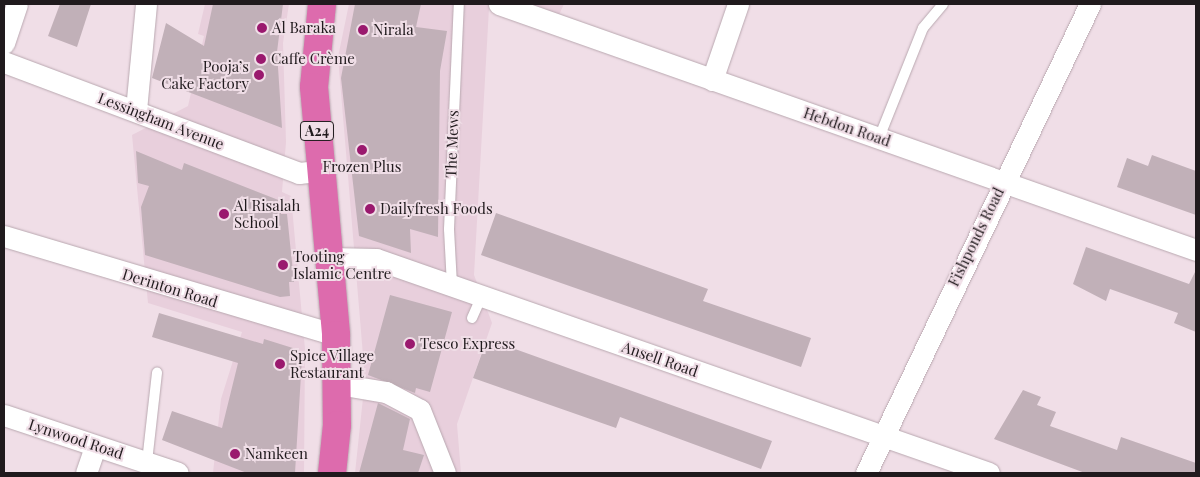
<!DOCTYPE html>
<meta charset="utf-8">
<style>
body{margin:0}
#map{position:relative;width:1200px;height:477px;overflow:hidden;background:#f0dee7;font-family:"Playfair Display",serif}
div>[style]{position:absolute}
.built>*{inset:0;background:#e8cfdc}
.building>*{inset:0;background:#c1b0b8}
.roads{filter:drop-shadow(0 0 1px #b9a8b0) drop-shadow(0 0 1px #b9a8b0)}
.lane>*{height:10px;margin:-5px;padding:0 5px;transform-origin:5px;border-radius:5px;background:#fff}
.street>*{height:21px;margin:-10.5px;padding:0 10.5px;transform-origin:10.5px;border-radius:10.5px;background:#fff}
.highway>*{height:28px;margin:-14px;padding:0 14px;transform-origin:14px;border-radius:14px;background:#dd6bad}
.dots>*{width:14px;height:14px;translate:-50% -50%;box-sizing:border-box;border:2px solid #f0dee7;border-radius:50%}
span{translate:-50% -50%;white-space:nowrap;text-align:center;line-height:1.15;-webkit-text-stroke:4px #f0dee7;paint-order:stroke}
.shield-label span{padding:1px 4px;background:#f0dee7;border:1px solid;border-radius:4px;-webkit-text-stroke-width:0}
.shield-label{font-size:14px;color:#201a1d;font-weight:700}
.poi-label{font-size:15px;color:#201a1d}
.left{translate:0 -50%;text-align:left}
.right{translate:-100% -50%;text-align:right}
.street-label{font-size:15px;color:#201a1d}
.frame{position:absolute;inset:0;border:5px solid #201a1d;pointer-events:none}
</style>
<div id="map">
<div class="built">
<div style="clip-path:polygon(205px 4px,289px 4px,283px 43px,286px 142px,282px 192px,291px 196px,305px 349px,304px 473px,213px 473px,221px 399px,242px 332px,148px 303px,132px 135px,188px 106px,204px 36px,198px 34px)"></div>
<div style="clip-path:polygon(349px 4px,564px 4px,551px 32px,489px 8px,474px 275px,492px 323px,457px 424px,461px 473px,355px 473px,365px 379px,338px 57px)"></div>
</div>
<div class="building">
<div style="clip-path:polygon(60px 4px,91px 4px,77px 47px,48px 36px)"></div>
<div style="clip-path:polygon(213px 4px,283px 4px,277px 52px,282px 128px,152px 78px,166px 23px,204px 46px)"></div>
<div style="clip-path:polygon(355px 4px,421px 4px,416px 27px,447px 31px,440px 71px,438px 237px,410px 229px,411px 253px,359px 236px,341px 78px)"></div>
<div style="clip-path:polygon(136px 151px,182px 170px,184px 163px,281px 201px,281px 214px,287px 214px,294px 282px,289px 282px,290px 296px,280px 297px,145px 255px,141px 207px,149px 186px,138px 183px)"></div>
<div style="clip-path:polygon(1152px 155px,1196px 171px,1196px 215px,1117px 187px,1127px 158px,1148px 166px)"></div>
<div style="clip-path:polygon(496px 213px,708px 289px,703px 301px,811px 338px,801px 367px,481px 255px)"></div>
<div style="clip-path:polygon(1086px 247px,1189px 284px,1196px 270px,1196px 332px,1174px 323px,1178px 313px,1110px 289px,1106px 301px,1073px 284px)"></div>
<div style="clip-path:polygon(390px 295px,452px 312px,430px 392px,416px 388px,415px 393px,368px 375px)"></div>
<div style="clip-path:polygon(159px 313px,263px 344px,264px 339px,296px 349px,302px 358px,295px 473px,247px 473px,162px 440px,172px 411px,222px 428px,238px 363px,152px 337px)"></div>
<div style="clip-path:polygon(487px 339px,772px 441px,761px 469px,620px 417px,616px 428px,473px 378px)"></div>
<div style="clip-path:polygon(1023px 390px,1041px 397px,1037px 405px,1056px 412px,1050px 426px,1117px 450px,1121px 437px,1196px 463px,1196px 473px,1085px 473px,994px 439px)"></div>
<div style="clip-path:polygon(378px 403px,410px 419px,403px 450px,424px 455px,418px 473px,359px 473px)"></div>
</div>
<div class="roads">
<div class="lane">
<div style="left:879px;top:138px;width:118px;rotate:-68.2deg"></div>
<div style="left:923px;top:28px;width:31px;rotate:-50deg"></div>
<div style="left:452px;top:285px;width:56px;rotate:-93.1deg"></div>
<div style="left:449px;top:229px;width:225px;rotate:-87.5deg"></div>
<div style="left:472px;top:318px;width:24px;rotate:-66deg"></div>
<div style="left:147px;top:462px;width:90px;rotate:-83.6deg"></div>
</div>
<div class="street">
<div style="left:499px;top:4px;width:739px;rotate:19.44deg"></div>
<div style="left:4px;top:43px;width:41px;rotate:-71.6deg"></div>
<div style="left:4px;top:62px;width:315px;rotate:20.6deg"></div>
<div style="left:299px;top:173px;width:20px;rotate:-6deg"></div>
<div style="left:712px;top:80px;width:80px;rotate:-71.1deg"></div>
<div style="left:136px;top:110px;width:106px;rotate:-84.6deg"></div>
<div style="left:4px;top:236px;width:346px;rotate:16.6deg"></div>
<div style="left:329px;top:258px;width:47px;rotate:1.2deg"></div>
<div style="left:376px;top:259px;width:649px;rotate:19.24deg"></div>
<div style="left:338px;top:384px;width:49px;rotate:9.5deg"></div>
<div style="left:386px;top:392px;width:38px;rotate:28deg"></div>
<div style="left:420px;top:410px;width:68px;rotate:68.4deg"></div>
<div style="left:4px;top:415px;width:183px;rotate:18.4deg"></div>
<div style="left:86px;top:473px;width:28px;rotate:-71deg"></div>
<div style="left:866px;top:473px;width:520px;rotate:-64.47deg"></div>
</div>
<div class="highway">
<div style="left:322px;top:4px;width:83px;rotate:95.5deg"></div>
<div style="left:314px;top:87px;width:249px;rotate:84.9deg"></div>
<div style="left:336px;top:335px;width:90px;rotate:89.4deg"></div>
<div style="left:337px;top:425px;width:48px;rotate:95.9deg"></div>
</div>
</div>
<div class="dots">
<div style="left:262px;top:28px;background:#9a196e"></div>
<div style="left:363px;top:30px;background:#9a196e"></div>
<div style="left:261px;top:59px;background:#9a196e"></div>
<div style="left:259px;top:75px;background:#9a196e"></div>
<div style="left:362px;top:150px;background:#9a196e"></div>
<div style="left:370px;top:209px;background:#9a196e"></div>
<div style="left:224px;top:214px;background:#9a196e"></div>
<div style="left:283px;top:265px;background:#9a196e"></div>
<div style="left:410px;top:344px;background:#9a196e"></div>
<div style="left:280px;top:364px;background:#9a196e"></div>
<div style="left:235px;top:454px;background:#9a196e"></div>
</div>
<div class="shield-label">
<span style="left:317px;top:131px">A24</span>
</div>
<div class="poi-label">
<span class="left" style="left:272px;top:28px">Al Baraka</span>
<span class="left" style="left:373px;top:30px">Nirala</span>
<span class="left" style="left:271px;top:59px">Caffe Crème</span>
<span class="right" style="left:249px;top:75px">Pooja’s<br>Cake Factory</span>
<span style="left:362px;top:167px">Frozen Plus</span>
<span class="left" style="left:234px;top:214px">Al Risalah<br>School</span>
<span class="left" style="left:380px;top:209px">Dailyfresh Foods</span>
<span class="left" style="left:293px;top:265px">Tooting<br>Islamic Centre</span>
<span class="left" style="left:420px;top:344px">Tesco Express</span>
<span class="left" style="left:290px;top:364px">Spice Village<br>Restaurant</span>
<span class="left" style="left:245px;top:454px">Namkeen</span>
</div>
<div class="street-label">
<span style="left:161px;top:121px;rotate:21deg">Lessingham Avenue</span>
<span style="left:847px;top:127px;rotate:19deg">Hebdon Road</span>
<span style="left:452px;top:144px;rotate:-88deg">The Mews</span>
<span style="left:976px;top:237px;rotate:-64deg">Fishponds Road</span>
<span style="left:170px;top:288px;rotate:17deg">Derinton Road</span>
<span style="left:660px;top:359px;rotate:19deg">Ansell Road</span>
<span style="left:76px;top:439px;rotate:18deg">Lynwood Road</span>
</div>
<div class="frame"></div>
</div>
